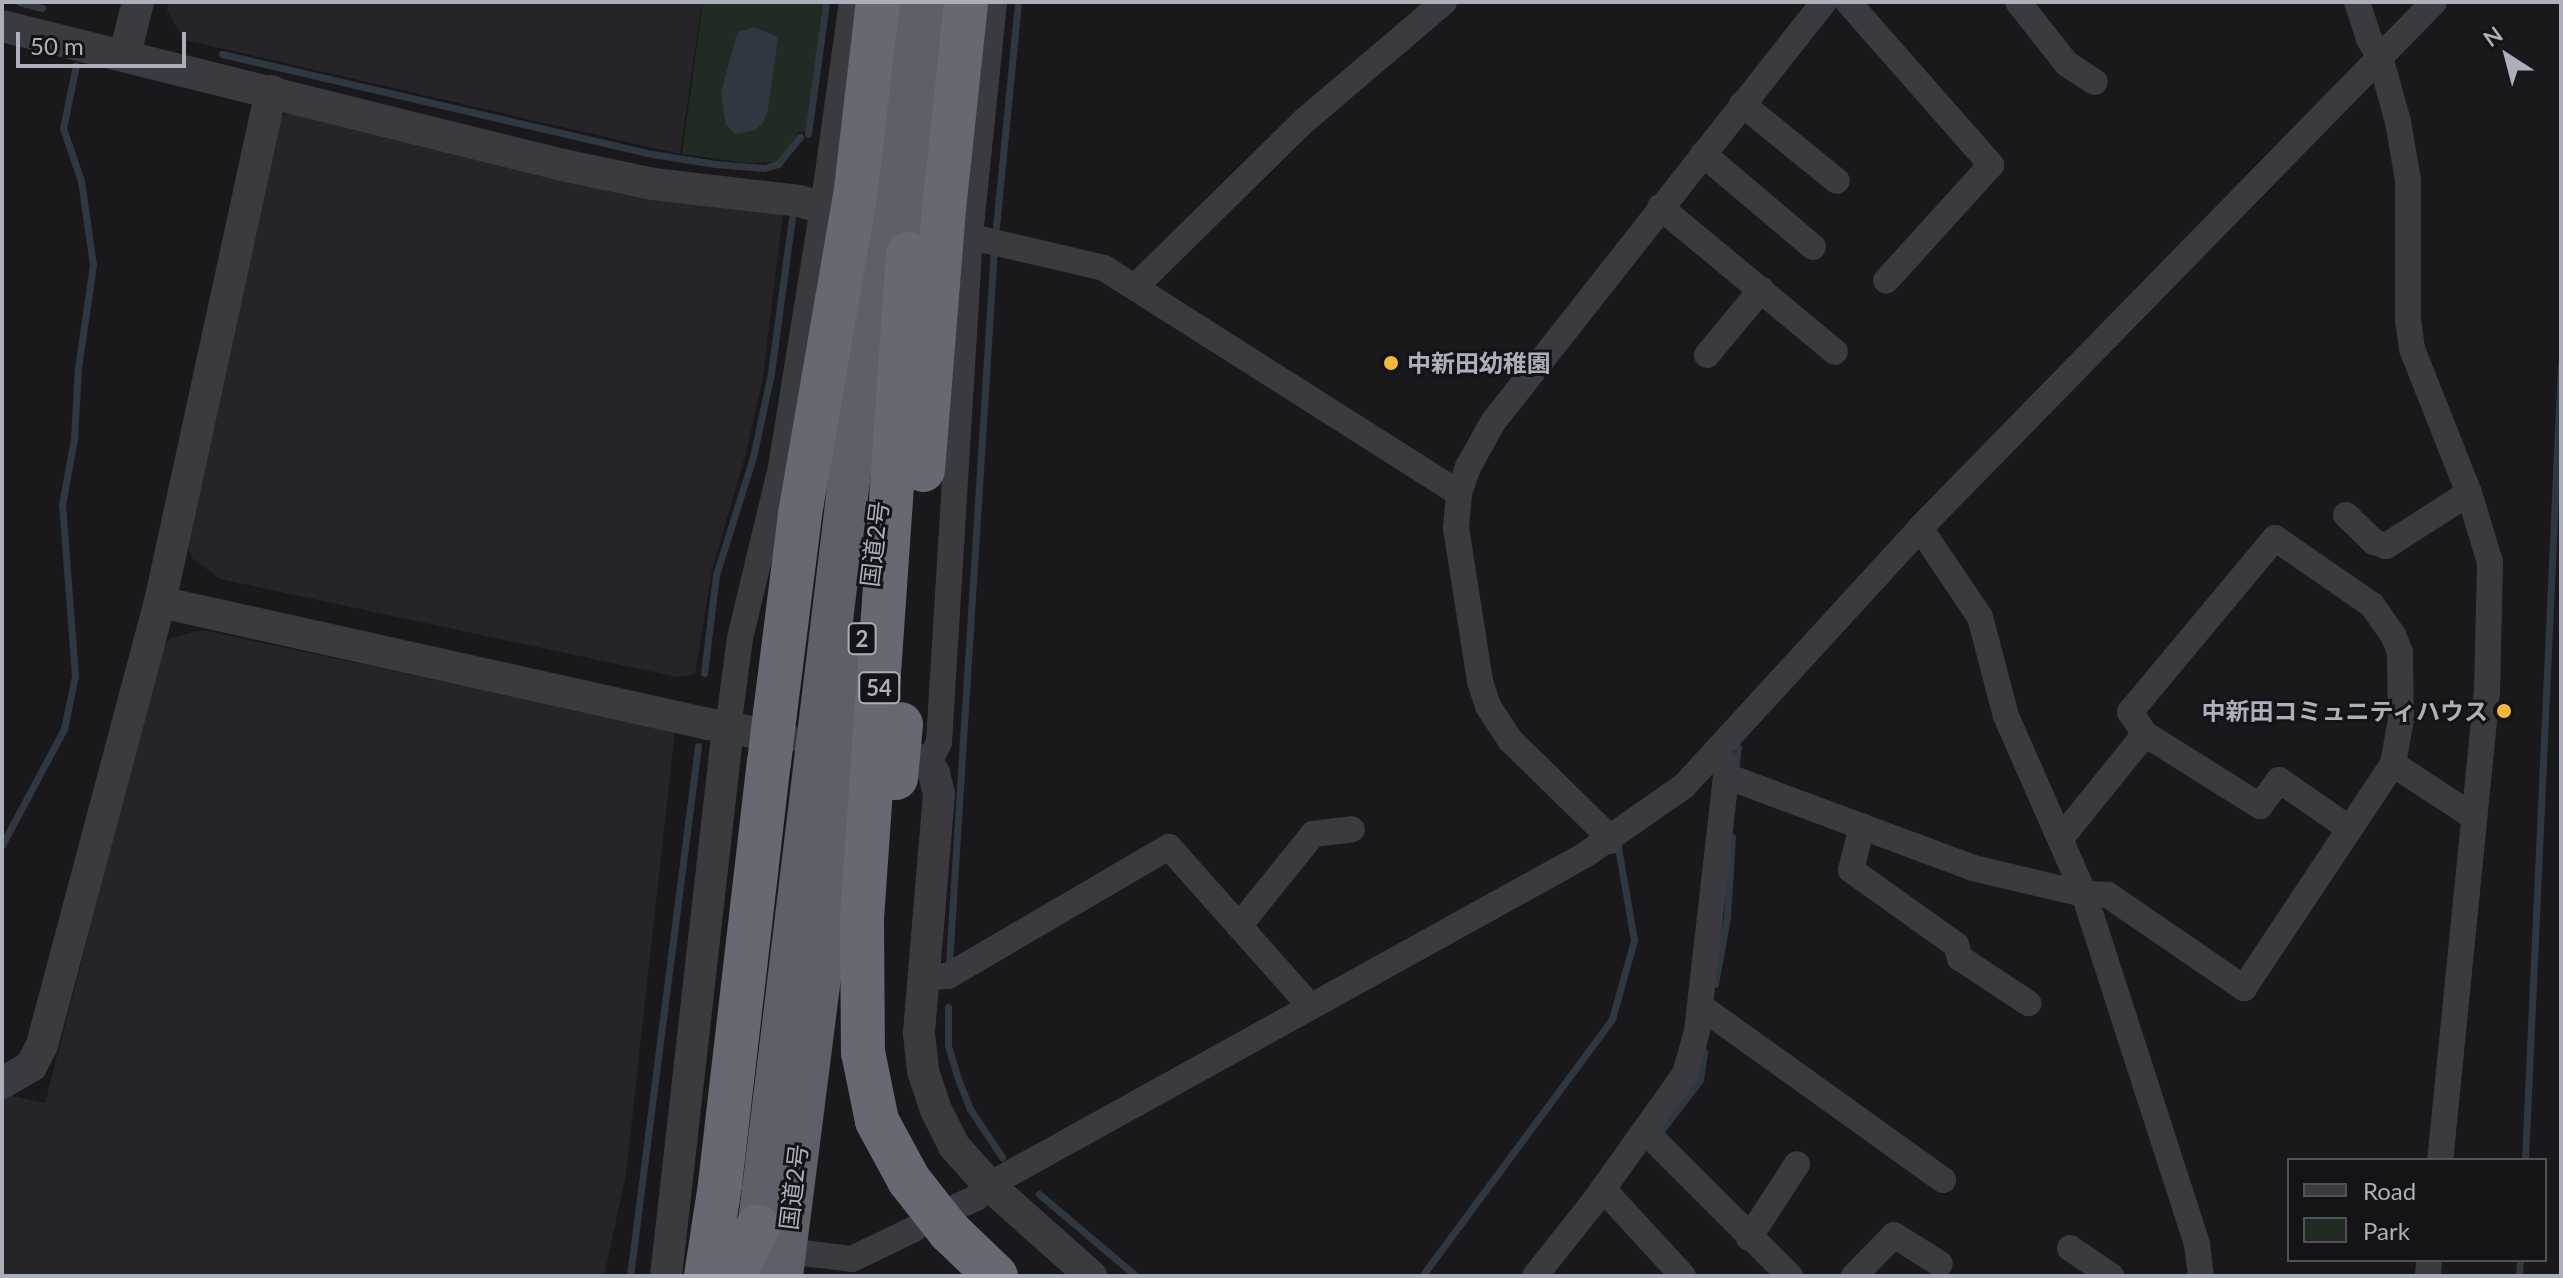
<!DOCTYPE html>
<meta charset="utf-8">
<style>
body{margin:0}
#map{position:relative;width:2563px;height:1278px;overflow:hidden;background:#19191c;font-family:Lato,"Noto Sans JP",sans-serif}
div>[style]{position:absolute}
.built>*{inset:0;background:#252529}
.green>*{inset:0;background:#212a23}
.water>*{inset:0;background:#2f3840}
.stream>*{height:7px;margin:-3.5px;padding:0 3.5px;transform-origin:3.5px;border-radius:3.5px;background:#2f3840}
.minor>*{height:26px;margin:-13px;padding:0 13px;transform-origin:13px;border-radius:13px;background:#3a3b41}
.tertiary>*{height:32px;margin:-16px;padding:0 16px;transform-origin:16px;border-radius:16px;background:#3a3b41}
.trunk>*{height:42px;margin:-21px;padding:0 21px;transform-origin:21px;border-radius:21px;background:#5e6069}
.motorway>*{height:44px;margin:-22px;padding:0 22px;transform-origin:22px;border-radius:22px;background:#666972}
.motorway-bridge>*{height:44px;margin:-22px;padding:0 22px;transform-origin:22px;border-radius:22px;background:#666972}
.dots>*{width:22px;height:22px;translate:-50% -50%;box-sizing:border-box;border:4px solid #141417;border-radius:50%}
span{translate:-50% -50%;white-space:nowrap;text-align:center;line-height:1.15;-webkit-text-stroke:6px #141417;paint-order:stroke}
.shield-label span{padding:2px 6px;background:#141417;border:2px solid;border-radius:6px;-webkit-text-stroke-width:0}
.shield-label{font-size:22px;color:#acb0bb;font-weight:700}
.poi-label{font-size:24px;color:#acb0bb;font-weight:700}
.left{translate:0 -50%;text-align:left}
.right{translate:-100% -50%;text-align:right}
.street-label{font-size:24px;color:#acb0bb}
.frame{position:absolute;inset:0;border:4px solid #acb0bb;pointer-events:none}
.legend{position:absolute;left:2287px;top:1158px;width:260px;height:104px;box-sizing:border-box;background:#141417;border:2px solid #515259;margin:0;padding:10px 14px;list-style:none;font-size:24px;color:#acb0bb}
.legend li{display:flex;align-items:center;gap:16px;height:40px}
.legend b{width:40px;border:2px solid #515259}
.north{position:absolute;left:2467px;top:16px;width:80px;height:80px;-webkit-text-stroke:6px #141417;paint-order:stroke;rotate:324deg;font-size:22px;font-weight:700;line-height:32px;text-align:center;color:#acb0bb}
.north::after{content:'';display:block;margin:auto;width:28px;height:36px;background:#acb0bb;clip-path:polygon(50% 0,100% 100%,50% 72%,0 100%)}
.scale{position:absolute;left:16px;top:32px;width:170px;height:36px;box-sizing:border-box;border:4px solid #acb0bb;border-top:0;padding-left:10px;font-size:24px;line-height:28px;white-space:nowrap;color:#acb0bb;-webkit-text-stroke:6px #141417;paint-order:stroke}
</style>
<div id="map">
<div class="built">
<div style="clip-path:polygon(168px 2px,702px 2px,680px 154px,185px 40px,167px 11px)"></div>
<div style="clip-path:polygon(293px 109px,783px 213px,763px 377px,746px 453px,712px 570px,695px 674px,677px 677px,220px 579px,192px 558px,187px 544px,278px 118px)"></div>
<div style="clip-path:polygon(202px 630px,675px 731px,626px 1174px,604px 1276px,2px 1276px,2px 1094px,45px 1103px,162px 649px,171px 638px)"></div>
</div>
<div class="green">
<div style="clip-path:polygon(703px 2px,823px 2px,806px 132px,800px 131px,777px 162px,747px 163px,682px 154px)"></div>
</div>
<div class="water">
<div style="clip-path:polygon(754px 27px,778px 37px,768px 109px,764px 122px,755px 130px,736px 134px,726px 125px,721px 93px,735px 40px,739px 32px)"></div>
</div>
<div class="stream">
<div style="left:19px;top:2px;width:24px;rotate:15deg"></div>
<div style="left:222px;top:54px;width:435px;rotate:13.1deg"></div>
<div style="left:646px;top:153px;width:70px;rotate:9.1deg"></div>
<div style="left:715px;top:164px;width:49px;rotate:4.7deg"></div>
<div style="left:764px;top:168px;width:15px;rotate:-16deg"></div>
<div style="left:778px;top:164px;width:35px;rotate:-51deg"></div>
<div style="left:808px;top:134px;width:133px;rotate:-82.2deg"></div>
<div style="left:996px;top:227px;width:226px;rotate:-84.4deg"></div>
<div style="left:704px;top:673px;width:99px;rotate:-83deg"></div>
<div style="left:716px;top:575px;width:124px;rotate:-72.6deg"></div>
<div style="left:753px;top:457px;width:86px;rotate:-77.9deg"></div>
<div style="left:771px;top:373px;width:156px;rotate:-82.3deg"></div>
<div style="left:1736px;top:765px;width:18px;rotate:-84deg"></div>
<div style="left:2px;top:845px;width:132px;rotate:-61.9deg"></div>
<div style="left:64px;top:729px;width:54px;rotate:-78.3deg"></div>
<div style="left:75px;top:676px;width:171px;rotate:-94.3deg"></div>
<div style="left:62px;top:505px;width:68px;rotate:-79.8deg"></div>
<div style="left:74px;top:438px;width:70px;rotate:-86.7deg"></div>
<div style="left:78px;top:368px;width:104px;rotate:-81.7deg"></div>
<div style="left:93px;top:265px;width:85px;rotate:-98.1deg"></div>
<div style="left:81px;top:181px;width:56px;rotate:-108.8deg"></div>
<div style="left:63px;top:128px;width:64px;rotate:-78.3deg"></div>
<div style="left:949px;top:963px;width:716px;rotate:-86.4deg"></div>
<div style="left:1715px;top:984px;width:68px;rotate:-79.8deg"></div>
<div style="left:1727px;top:917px;width:80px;rotate:-86.4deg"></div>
<div style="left:948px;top:1007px;width:39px;rotate:90deg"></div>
<div style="left:948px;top:1046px;width:34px;rotate:73deg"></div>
<div style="left:958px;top:1079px;width:32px;rotate:68deg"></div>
<div style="left:970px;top:1109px;width:58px;rotate:56.3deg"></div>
<div style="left:1657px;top:1136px;width:71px;rotate:-52.5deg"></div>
<div style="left:1700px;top:1080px;width:29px;rotate:-82deg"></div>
<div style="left:2525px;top:1160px;width:796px;rotate:-87.41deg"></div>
<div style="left:1039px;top:1194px;width:127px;rotate:40.2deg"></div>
<div style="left:630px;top:1276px;width:534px;rotate:-82.69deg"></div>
<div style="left:1422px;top:1276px;width:320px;rotate:-53.5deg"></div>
<div style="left:1612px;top:1019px;width:82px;rotate:-74.4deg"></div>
<div style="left:1634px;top:940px;width:99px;rotate:-99.8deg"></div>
<div style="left:2519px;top:1276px;width:16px;rotate:-86deg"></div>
</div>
<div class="minor">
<div style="left:1848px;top:2px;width:217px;rotate:48.7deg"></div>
<div style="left:1991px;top:165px;width:156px;rotate:132.2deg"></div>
<div style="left:2018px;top:2px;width:79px;rotate:51.7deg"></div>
<div style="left:2067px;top:64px;width:33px;rotate:33deg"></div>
<div style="left:2357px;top:2px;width:39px;rotate:72deg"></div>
<div style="left:2369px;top:39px;width:21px;rotate:59deg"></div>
<div style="left:2380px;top:57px;width:67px;rotate:74.5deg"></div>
<div style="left:2398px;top:122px;width:59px;rotate:80.2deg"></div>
<div style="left:2408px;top:180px;width:140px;rotate:90deg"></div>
<div style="left:2408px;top:320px;width:29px;rotate:82deg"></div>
<div style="left:2412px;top:349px;width:155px;rotate:68.4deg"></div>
<div style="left:2469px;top:493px;width:72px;rotate:73.1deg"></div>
<div style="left:2490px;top:562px;width:129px;rotate:91.3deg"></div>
<div style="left:2487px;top:691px;width:471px;rotate:95.7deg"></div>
<div style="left:1742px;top:104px;width:122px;rotate:39deg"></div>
<div style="left:1703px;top:154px;width:144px;rotate:40.2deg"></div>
<div style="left:1660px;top:207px;width:227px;rotate:39.6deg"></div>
<div style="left:955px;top:233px;width:153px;rotate:13.2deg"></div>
<div style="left:1104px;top:268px;width:420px;rotate:32.4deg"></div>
<div style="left:1136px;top:286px;width:235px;rotate:-44.5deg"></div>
<div style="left:1304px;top:121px;width:184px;rotate:-40.4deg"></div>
<div style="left:1707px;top:355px;width:85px;rotate:-50.3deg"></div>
<div style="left:2346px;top:515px;width:39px;rotate:44deg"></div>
<div style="left:2374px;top:542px;width:13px;rotate:18deg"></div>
<div style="left:2386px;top:546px;width:98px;rotate:-32.6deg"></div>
<div style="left:1920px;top:528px;width:107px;rotate:56deg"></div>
<div style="left:1980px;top:617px;width:102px;rotate:75.3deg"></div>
<div style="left:2006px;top:716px;width:194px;rotate:66.3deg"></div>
<div style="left:2084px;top:894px;width:368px;rotate:72.1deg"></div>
<div style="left:2197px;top:1244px;width:32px;rotate:83deg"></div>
<div style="left:728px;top:728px;width:91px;rotate:-82.4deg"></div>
<div style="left:740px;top:638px;width:176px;rotate:-76.5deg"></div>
<div style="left:781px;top:467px;width:262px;rotate:-80.8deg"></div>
<div style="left:823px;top:208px;width:208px;rotate:-82deg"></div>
<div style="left:2145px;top:734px;width:136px;rotate:32.1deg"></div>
<div style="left:2260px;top:806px;width:32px;rotate:-54deg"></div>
<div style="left:2279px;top:780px;width:86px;rotate:34.6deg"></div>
<div style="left:2393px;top:764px;width:97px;rotate:33.2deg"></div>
<div style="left:928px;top:765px;width:25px;rotate:-64deg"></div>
<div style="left:939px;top:742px;width:508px;rotate:-86.5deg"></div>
<div style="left:970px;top:235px;width:234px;rotate:-84.1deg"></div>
<div style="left:1726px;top:776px;width:264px;rotate:20.4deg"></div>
<div style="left:1973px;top:868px;width:114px;rotate:13.2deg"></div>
<div style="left:2084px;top:894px;width:24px;rotate:2deg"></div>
<div style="left:2108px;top:895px;width:165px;rotate:34.4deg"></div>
<div style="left:2244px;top:988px;width:269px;rotate:-56.4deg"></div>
<div style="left:2393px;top:764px;width:46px;rotate:-79.9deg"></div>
<div style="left:2401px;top:719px;width:67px;rotate:-90.9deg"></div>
<div style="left:2400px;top:652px;width:18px;rotate:-112deg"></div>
<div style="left:2393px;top:635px;width:37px;rotate:-125deg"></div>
<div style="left:2372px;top:605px;width:118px;rotate:-145.4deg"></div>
<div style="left:2275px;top:538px;width:226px;rotate:129.8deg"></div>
<div style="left:2130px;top:712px;width:27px;rotate:56deg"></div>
<div style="left:2145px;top:734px;width:134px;rotate:128.9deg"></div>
<div style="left:1862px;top:826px;width:45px;rotate:104deg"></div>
<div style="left:1851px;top:870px;width:129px;rotate:35.5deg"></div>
<div style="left:1956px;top:945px;width:14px;rotate:73deg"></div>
<div style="left:1960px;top:958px;width:82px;rotate:33.5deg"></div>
<div style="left:1610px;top:841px;width:15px;rotate:-127deg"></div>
<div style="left:1601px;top:829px;width:127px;rotate:-135.6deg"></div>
<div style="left:1510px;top:740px;width:40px;rotate:-122.9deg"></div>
<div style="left:1488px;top:706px;width:26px;rotate:-108deg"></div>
<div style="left:1480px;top:681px;width:155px;rotate:-98.9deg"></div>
<div style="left:1456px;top:528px;width:35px;rotate:-85deg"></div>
<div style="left:1459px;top:493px;width:28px;rotate:-71deg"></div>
<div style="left:1468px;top:467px;width:51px;rotate:-60.9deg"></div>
<div style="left:1493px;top:422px;width:535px;rotate:-51.76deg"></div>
<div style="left:1239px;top:926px;width:118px;rotate:-51.2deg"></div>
<div style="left:1313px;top:834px;width:39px;rotate:-7deg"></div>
<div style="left:923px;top:978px;width:25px;rotate:-5deg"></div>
<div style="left:948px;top:976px;width:256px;rotate:-30.3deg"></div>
<div style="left:1169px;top:847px;width:213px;rotate:48.4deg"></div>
<div style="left:1700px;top:1006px;width:299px;rotate:35.6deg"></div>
<div style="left:1645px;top:1131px;width:205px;rotate:45deg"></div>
<div style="left:1603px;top:1189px;width:118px;rotate:47.4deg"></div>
<div style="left:954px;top:1208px;width:24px;rotate:-24deg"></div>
<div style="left:976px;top:1198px;width:18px;rotate:-45deg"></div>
<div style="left:989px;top:1185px;width:681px;rotate:-28.97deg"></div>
<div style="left:1585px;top:855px;width:121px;rotate:-34.9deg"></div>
<div style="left:1684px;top:786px;width:350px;rotate:-47.5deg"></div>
<div style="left:1920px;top:528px;width:735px;rotate:-45.66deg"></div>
<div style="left:1749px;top:1238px;width:88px;rotate:-57deg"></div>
<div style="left:2070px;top:1248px;width:50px;rotate:34.3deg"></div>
<div style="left:803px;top:1253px;width:49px;rotate:7deg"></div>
<div style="left:852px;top:1259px;width:69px;rotate:-25.8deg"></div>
<div style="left:1535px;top:1276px;width:93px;rotate:-51.5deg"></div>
<div style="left:1593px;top:1203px;width:158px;rotate:-54.5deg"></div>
<div style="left:1685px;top:1074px;width:45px;rotate:-74.4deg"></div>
<div style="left:1697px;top:1031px;width:257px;rotate:-83.5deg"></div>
<div style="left:1726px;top:776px;width:15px;rotate:-98deg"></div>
<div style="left:1854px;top:1276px;width:57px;rotate:-45.7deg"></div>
<div style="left:1894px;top:1235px;width:54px;rotate:32.2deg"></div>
<div style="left:2428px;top:1276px;width:16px;rotate:-86deg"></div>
</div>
<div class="tertiary">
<div style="left:2px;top:26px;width:578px;rotate:13.92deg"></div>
<div style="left:563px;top:165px;width:92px;rotate:11.9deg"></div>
<div style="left:653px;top:184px;width:147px;rotate:6.6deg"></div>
<div style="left:799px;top:201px;width:25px;rotate:16deg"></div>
<div style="left:125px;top:54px;width:54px;rotate:-76deg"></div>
<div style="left:160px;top:602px;width:561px;rotate:12.55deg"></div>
<div style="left:708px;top:724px;width:78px;rotate:10.3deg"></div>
<div style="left:889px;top:754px;width:21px;rotate:5deg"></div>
<div style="left:910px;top:756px;width:20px;rotate:27deg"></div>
<div style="left:928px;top:765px;width:10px;rotate:53deg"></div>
<div style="left:934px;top:773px;width:22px;rotate:77deg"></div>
<div style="left:939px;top:794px;width:240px;rotate:94.8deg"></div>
<div style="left:919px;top:1033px;width:38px;rotate:84deg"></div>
<div style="left:923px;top:1071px;width:41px;rotate:71.6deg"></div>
<div style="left:936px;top:1110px;width:40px;rotate:63.4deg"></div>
<div style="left:954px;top:1146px;width:52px;rotate:48.1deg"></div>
<div style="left:989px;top:1185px;width:137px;rotate:41.7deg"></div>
<div style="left:2px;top:1083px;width:34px;rotate:-30deg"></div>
<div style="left:31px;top:1066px;width:24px;rotate:-62deg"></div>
<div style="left:42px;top:1045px;width:458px;rotate:-75.1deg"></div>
<div style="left:160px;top:602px;width:523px;rotate:-77.74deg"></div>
<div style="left:666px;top:1276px;width:551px;rotate:-83.55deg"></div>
</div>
<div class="trunk">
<div style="left:904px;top:291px;width:291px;rotate:-83.1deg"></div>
<div style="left:754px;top:1263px;width:1270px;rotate:-83.08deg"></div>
<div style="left:782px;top:1276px;width:634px;rotate:-82.75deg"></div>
</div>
<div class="motorway">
<div style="left:908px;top:254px;width:667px;rotate:93.96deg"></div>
<div style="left:862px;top:919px;width:133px;rotate:89.6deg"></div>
<div style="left:863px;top:1052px;width:70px;rotate:78.5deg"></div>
<div style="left:877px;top:1121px;width:67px;rotate:61.5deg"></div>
<div style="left:909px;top:1180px;width:65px;rotate:51.9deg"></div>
<div style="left:949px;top:1231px;width:65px;rotate:43.8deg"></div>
<div style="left:923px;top:470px;width:262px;rotate:-85.4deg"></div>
<div style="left:944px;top:209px;width:208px;rotate:-83.9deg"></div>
<div style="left:775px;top:713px;width:201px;rotate:-82.8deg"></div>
<div style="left:800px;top:514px;width:322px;rotate:-80.2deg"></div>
<div style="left:855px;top:197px;width:196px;rotate:-83.3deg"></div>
<div style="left:706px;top:1276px;width:93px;rotate:-81.3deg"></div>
<div style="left:720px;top:1184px;width:424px;rotate:-83.4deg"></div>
<div style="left:734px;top:1276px;width:55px;rotate:-64.4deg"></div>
</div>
<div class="motorway-bridge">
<div style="left:769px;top:763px;width:50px;rotate:-83.2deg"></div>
<div style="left:896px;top:778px;width:54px;rotate:-84.7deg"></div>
</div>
<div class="dots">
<div style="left:1391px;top:363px;background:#f2b93b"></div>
<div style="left:2504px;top:711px;background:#f2b93b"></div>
</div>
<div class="shield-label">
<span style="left:862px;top:639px">2</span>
<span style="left:879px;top:688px">54</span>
</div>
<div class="poi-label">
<span class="left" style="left:1407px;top:363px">中新田幼稚園</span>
<span class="right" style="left:2488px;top:711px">中新田コミュニティハウス</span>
</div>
<div class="street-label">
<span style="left:874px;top:544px;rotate:-83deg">国道2号</span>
<span style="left:793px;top:1187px;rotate:-83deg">国道2号</span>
</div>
<div class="frame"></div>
<ul class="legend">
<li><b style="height:10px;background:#3a3b41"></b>Road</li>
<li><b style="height:22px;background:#212a23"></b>Park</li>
</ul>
<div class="north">N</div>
<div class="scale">50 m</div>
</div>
